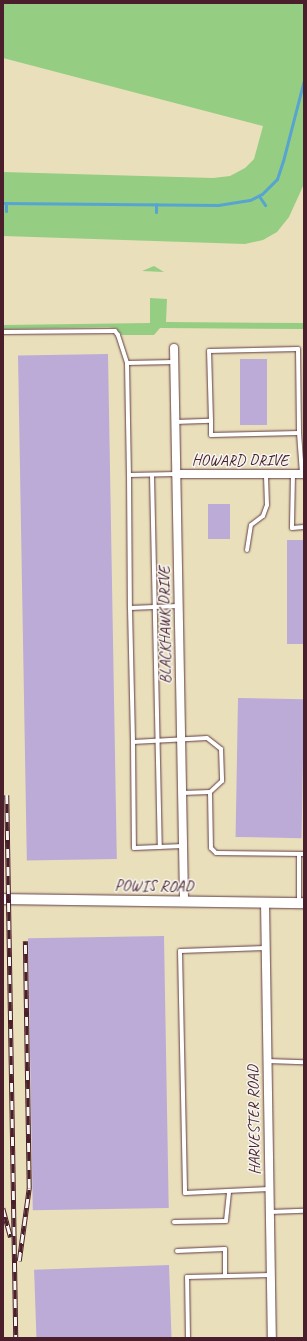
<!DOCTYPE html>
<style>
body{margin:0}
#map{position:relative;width:307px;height:1341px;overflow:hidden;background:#eadfbb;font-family:Caveat,sans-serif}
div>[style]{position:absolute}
.green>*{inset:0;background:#95ce82}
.stream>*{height:3px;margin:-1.5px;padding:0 1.5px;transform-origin:1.5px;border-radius:1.5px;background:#58a4d1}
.building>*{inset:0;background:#bdabd7;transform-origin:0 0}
.roads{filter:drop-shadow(0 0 1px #623c41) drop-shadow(0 0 1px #623c41)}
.service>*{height:4px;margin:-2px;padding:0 2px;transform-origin:2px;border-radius:2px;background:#fff}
.minor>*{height:8px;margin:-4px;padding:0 4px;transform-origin:4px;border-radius:4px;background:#fff}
.tertiary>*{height:10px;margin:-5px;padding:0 5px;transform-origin:5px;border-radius:5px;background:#fff}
.rail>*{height:4.5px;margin-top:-2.25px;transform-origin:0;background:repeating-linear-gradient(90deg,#f6f6f2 0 9px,#4a1f2b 0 18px);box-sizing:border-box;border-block:1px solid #4a1f2b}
span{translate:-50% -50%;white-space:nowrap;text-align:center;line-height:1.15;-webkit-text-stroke:3px #f6f6f2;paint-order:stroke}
.street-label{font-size:16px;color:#4a1f2b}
.frame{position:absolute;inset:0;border:4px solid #4a1f2b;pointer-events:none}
</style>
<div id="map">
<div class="green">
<div style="clip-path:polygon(3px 3px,304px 3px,304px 184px,289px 217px,277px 232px,263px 240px,245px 244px,3px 236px,3px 172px,213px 178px,230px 176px,245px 168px,254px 159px,263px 126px,3px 58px)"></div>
<div style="clip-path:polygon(154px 266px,164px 272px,142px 271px)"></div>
<div style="clip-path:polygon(150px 298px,167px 299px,166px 322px,304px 323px,304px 329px,160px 328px,154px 335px,122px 335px,116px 328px,108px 327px,3px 329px,3px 325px,150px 323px)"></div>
</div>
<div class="stream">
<div style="left:259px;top:196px;width:11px;rotate:56deg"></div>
<div style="left:3px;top:203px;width:215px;rotate:0.5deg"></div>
<div style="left:218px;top:205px;width:32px;rotate:-9deg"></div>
<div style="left:250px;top:200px;width:13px;rotate:-27deg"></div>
<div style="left:262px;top:194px;width:21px;rotate:-45deg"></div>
<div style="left:277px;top:179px;width:19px;rotate:-72deg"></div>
<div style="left:283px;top:161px;width:84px;rotate:-75.5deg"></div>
<div style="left:6px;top:203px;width:8px;rotate:90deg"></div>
<div style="left:156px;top:204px;width:8px;rotate:90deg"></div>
</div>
<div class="building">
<div style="left:108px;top:354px;width:505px;height:90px;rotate:89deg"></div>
<div style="left:240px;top:359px;width:27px;height:66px"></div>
<div style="left:208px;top:504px;width:22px;height:35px"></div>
<div style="left:304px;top:540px;width:104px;height:17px;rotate:90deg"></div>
<div style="left:238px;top:698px;width:66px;height:139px;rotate:1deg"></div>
<div style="left:164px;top:936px;width:272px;height:136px;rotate:89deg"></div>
<div style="left:169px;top:1265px;width:73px;height:135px;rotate:88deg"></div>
</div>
<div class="roads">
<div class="service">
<div style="left:3px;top:332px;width:112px;rotate:-0.5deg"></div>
<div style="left:115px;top:331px;width:5px;rotate:53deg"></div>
<div style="left:118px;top:335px;width:29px;rotate:72deg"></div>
<div style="left:174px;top:362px;width:47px;rotate:178.8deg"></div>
<div style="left:127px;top:363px;width:112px;rotate:89deg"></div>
<div style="left:129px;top:475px;width:47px;rotate:-1.2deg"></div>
<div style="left:211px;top:421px;width:70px;rotate:-91.6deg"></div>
<div style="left:209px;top:351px;width:89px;rotate:-1.3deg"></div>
<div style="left:298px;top:349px;width:84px;rotate:89.3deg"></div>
<div style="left:175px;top:422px;width:36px;rotate:-2deg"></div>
<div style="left:211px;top:421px;width:14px;rotate:90deg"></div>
<div style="left:211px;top:435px;width:88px;rotate:-1.3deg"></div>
<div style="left:299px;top:433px;width:41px;rotate:85.8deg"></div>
<div style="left:293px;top:474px;width:54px;rotate:91.1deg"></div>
<div style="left:292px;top:528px;width:12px;rotate:-5deg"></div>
<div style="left:129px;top:475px;width:133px;rotate:89.6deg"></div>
<div style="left:130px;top:608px;width:48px;rotate:-2.4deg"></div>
<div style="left:152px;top:475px;width:372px;rotate:88.8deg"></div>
<div style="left:247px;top:550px;width:25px;rotate:-81deg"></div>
<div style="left:251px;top:525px;width:15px;rotate:-37deg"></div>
<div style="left:263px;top:516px;width:12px;rotate:-70deg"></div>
<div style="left:267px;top:505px;width:31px;rotate:-92deg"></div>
<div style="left:130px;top:608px;width:134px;rotate:88.7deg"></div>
<div style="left:133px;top:742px;width:74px;rotate:-3.1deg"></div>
<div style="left:207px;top:738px;width:18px;rotate:38deg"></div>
<div style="left:221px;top:749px;width:32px;rotate:88deg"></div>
<div style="left:222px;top:781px;width:16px;rotate:137deg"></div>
<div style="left:210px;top:792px;width:28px;rotate:178deg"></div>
<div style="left:133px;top:742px;width:106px;rotate:89.5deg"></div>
<div style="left:134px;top:848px;width:49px;rotate:-2.3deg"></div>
<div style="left:210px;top:792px;width:56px;rotate:89deg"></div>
<div style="left:211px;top:848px;width:7px;rotate:45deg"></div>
<div style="left:216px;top:853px;width:88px;rotate:0.7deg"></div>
<div style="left:299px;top:854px;width:48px;rotate:90deg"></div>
<div style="left:265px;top:948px;width:85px;rotate:178deg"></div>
<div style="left:180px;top:951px;width:242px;rotate:88.8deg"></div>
<div style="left:185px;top:1193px;width:84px;rotate:-2.7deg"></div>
<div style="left:267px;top:1061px;width:37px;rotate:2deg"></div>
<div style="left:270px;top:1212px;width:34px;rotate:-2deg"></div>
<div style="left:174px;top:1222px;width:52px;rotate:-1.1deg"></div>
<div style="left:226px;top:1221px;width:30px;rotate:-84deg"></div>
<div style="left:177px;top:1251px;width:48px;rotate:-2.4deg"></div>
<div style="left:225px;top:1249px;width:27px;rotate:90deg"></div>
<div style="left:188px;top:1338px;width:61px;rotate:-90.9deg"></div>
<div style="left:187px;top:1277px;width:84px;rotate:-1.4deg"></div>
</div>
<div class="minor">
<div style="left:174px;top:348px;width:553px;rotate:88.96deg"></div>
<div style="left:176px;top:474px;width:128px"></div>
<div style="left:265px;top:902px;width:436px;rotate:89.1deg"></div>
</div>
<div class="tertiary">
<div style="left:3px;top:899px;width:301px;rotate:0.8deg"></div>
</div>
</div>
<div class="rail">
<div style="left:7px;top:795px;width:543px;rotate:89.05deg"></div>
<div style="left:3px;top:1208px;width:30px;rotate:75deg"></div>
<div style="left:19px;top:1261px;width:74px;rotate:-82.2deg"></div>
<div style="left:29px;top:1188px;width:247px;rotate:-90.9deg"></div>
</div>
<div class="street-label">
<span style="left:240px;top:460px">HOWARD DRIVE</span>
<span style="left:165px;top:625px;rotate:-91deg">BLACKHAWK DRIVE</span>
<span style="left:154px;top:886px;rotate:1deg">POWIS ROAD</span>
<span style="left:254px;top:1120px;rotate:-91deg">HARVESTER ROAD</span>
</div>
<div class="frame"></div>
</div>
